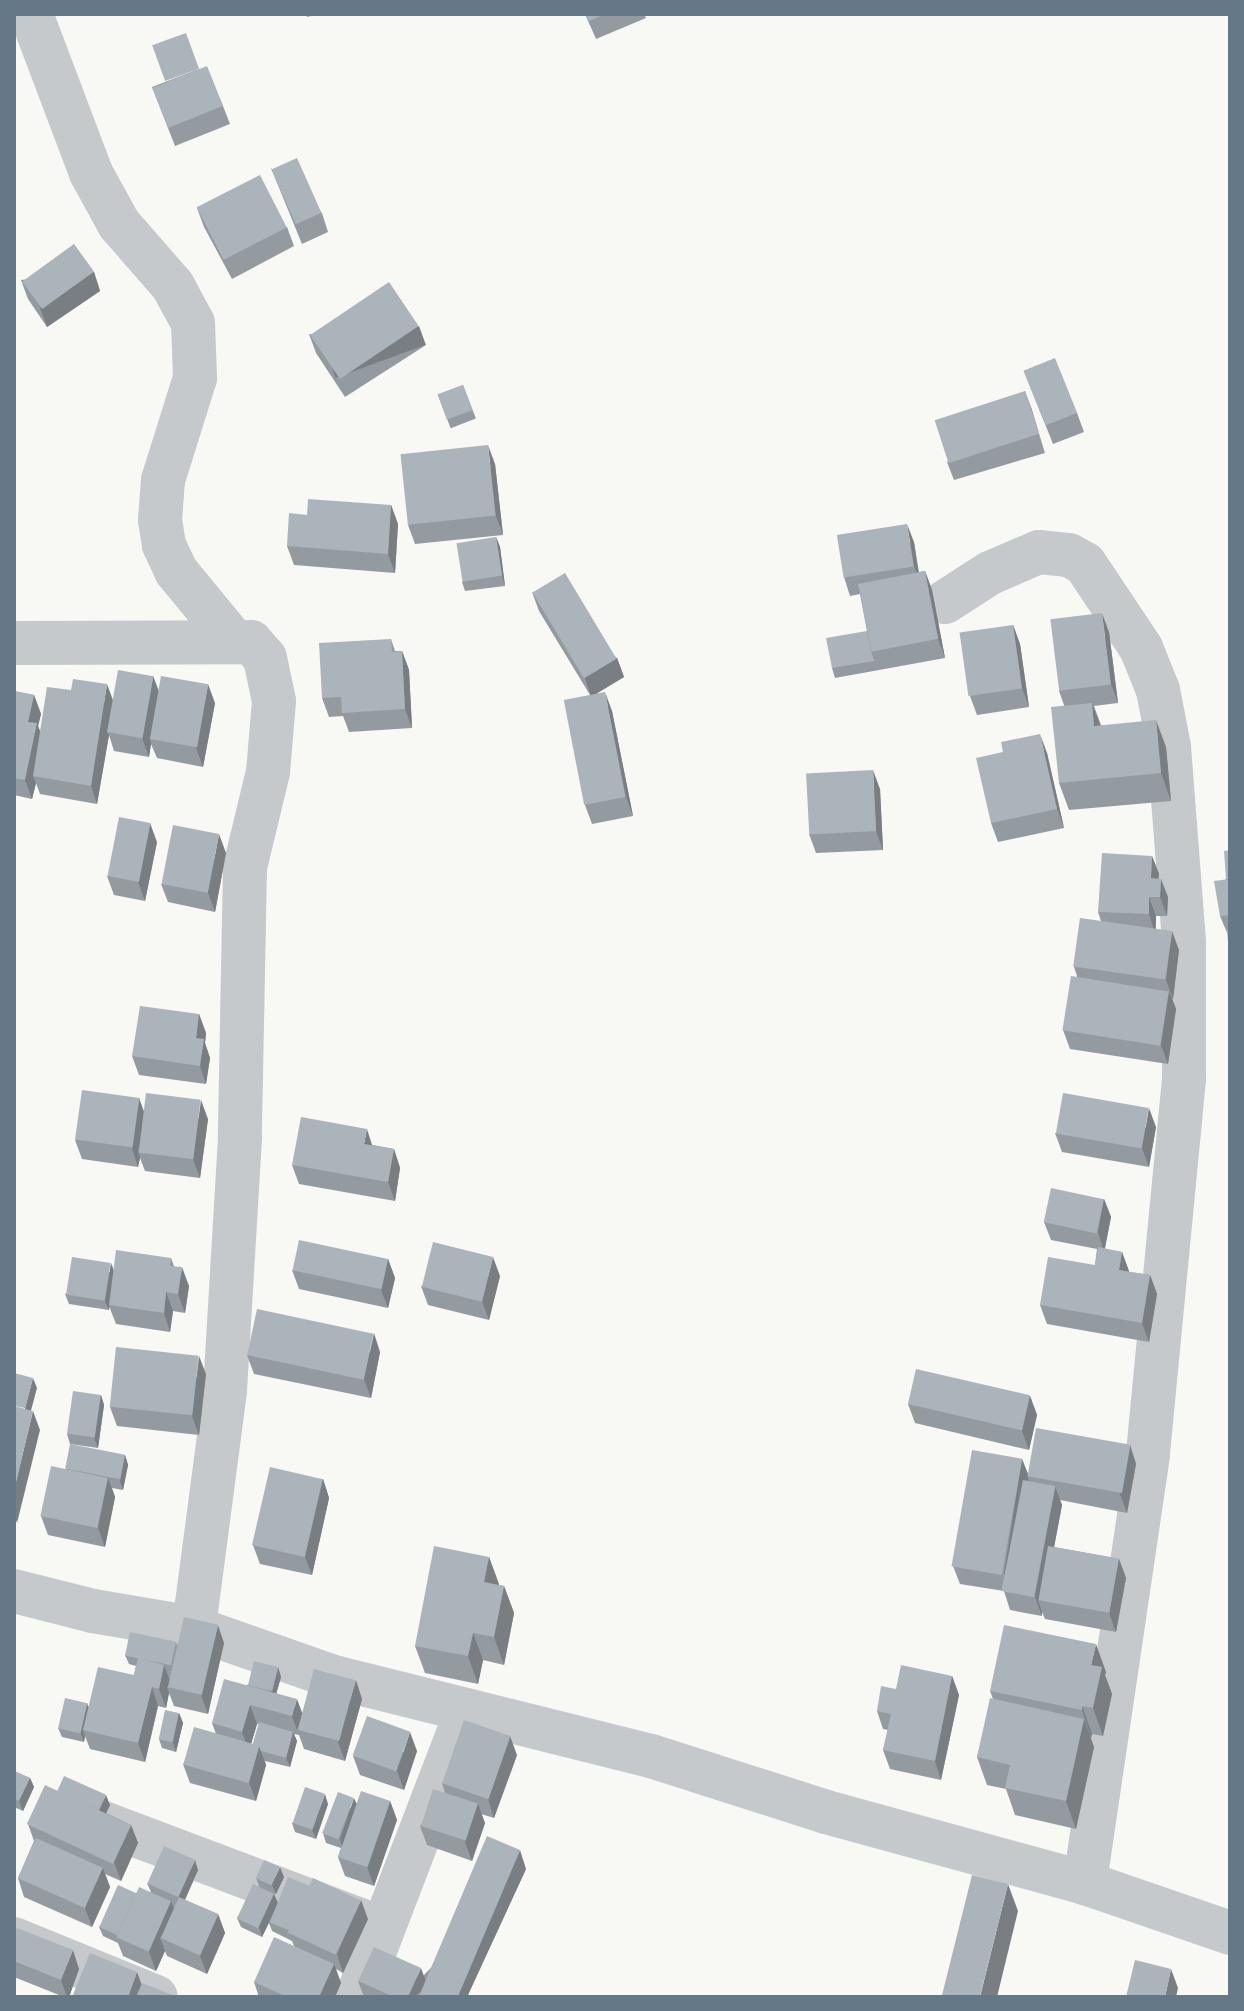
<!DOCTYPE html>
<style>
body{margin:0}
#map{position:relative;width:1244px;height:2011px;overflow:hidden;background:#f8f8f4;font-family:"Nunito Sans",sans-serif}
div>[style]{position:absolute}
.minor>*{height:44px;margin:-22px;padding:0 22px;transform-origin:22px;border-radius:22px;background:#c5c9cc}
.wall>*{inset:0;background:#939ba0;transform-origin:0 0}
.shaded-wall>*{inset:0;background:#787e82;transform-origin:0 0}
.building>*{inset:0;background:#abb4ba;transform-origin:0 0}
span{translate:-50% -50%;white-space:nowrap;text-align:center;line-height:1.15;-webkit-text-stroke:8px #fff;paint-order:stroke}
.frame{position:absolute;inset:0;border:16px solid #657887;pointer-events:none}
</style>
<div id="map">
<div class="minor">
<div style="left:31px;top:14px;width:170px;rotate:69.3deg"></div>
<div style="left:91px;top:173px;width:58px;rotate:61.2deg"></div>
<div style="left:119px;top:224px;width:82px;rotate:48.9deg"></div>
<div style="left:173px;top:286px;width:42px;rotate:61.6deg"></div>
<div style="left:193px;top:323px;width:55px;rotate:87.9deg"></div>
<div style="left:195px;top:378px;width:107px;rotate:107.4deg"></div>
<div style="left:163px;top:480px;width:40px;rotate:94.3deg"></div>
<div style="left:160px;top:520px;width:25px;rotate:81deg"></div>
<div style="left:164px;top:545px;width:29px;rotate:65deg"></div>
<div style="left:176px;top:571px;width:88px;rotate:50.5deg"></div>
<div style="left:945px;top:602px;width:54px;rotate:-32.8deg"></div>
<div style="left:990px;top:573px;width:53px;rotate:-23.2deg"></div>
<div style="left:1039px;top:552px;width:30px;rotate:6deg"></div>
<div style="left:1069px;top:555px;width:18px;rotate:29deg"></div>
<div style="left:1085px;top:564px;width:101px;rotate:56.3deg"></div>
<div style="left:1141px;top:648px;width:45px;rotate:68deg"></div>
<div style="left:1158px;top:690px;width:58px;rotate:79.1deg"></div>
<div style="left:1169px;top:747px;width:196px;rotate:85.6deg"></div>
<div style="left:1184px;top:942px;width:137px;rotate:90deg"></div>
<div style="left:1184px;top:1079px;width:378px;rotate:95.5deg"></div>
<div style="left:1148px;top:1455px;width:433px;rotate:98.4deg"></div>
<div style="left:14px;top:643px;width:237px;rotate:-0.2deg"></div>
<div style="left:251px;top:642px;width:21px;rotate:49deg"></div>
<div style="left:265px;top:658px;width:44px;rotate:78.2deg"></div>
<div style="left:274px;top:701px;width:71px;rotate:94.8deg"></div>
<div style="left:268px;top:772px;width:98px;rotate:103.6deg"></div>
<div style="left:245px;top:867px;width:271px;rotate:91.1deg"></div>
<div style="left:240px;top:1138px;width:253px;rotate:93.4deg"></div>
<div style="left:225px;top:1391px;width:239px;rotate:97.5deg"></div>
<div style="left:14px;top:1591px;width:81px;rotate:14.2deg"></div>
<div style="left:93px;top:1611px;width:102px;rotate:9.6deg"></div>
<div style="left:194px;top:1628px;width:148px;rotate:19.3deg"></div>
<div style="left:334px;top:1677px;width:327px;rotate:14deg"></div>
<div style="left:651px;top:1756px;width:184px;rotate:17.7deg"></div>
<div style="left:826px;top:1812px;width:269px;rotate:15.3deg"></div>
<div style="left:1085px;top:1883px;width:153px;rotate:19deg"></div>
<div style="left:77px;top:1813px;width:326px;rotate:20.7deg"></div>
<div style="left:14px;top:1939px;width:153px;rotate:22.2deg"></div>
<div style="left:357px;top:1997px;width:307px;rotate:-69deg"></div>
</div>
<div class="wall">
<div style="clip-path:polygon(306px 14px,320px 14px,307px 17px)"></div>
<div style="clip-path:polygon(585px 14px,644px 14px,646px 18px,596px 39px)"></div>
<div style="clip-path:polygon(199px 69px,223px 106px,230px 124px,175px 146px,152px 87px)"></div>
<div style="clip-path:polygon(271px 168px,322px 213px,328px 232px,302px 244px)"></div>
<div style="clip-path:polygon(197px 208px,287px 227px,294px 246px,232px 279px,204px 227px)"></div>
<div style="clip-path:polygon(94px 272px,100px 291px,47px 327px,28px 299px,21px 280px)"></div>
<div style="clip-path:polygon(309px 334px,426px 345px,345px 397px,316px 353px)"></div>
<div style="clip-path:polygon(1024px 371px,1077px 413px,1084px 432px,1053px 444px)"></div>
<div style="left:463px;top:385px;width:36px;height:27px;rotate:69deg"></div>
<div style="clip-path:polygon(1025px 391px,1045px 453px,954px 480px,947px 462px)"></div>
<div style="clip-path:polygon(495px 464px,503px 535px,415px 544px,408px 525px)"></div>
<div style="clip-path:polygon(391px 505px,398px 524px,395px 573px,294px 565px,287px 546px,307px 515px)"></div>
<div style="clip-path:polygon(496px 537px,500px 547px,505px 586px,465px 591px,462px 582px)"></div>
<div style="clip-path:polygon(914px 542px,919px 572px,925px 571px,932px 590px,945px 658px,835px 678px,832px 668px,867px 631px,860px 594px,850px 596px,844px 577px)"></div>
<div style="clip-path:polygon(532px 592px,617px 658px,624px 677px,597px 693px,612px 711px,633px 816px,592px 824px,585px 805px,590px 695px,539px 611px)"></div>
<div style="clip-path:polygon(1013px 625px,1020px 644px,1029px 707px,977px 715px,970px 696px)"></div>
<div style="clip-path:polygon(1109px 632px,1118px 703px,1094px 706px,1101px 725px,1166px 747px,1171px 801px,1069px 810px,1059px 783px,1064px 705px,1059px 691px)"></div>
<div style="clip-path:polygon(391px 639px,395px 651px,402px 651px,409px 670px,412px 728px,349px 732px,343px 716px,329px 717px,322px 698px)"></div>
<div style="clip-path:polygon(153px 676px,159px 691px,215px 703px,203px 767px,157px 758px,151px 744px,149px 757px,114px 751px,109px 735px,97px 804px,40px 794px,36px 783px,32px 799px,14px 795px,14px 691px,34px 695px,41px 714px,38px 726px,40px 731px,113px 700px)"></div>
<div style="clip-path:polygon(1003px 752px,1047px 753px,1064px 828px,998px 842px,991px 823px)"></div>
<div style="clip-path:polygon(880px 789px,883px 850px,816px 853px,809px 834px)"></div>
<div style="clip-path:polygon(157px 842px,145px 901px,114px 895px,107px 876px)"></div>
<div style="clip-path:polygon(1230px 850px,1230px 962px,1228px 935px,1220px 916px)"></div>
<div style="clip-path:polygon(226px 853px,215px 912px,168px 902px,161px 884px)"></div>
<div style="clip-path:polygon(1152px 856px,1159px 874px,1158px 878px,1168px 897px,1167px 916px,1156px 916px,1156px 929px,1179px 950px,1173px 999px,1172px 999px,1176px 1009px,1168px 1064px,1070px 1049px,1063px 1030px,1077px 976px,1074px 967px,1101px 921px,1098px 912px)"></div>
<div style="clip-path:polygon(199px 1014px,206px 1033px,205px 1043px,210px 1058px,206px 1084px,139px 1075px,132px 1056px)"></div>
<div style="clip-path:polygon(139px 1098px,143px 1111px,208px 1119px,200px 1178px,145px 1171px,140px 1158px,138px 1167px,82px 1159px,75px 1140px)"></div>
<div style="clip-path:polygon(1156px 1127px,1149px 1167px,1062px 1152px,1055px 1133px)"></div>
<div style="clip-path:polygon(373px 1145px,394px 1149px,400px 1168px,395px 1201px,299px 1184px,292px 1165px)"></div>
<div style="clip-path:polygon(1104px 1199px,1111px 1217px,1105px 1249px,1122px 1252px,1129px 1272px,1150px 1275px,1157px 1294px,1149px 1342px,1047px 1324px,1040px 1305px,1095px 1265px,1097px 1249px,1051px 1240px,1044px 1222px)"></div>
<div style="clip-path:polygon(171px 1258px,174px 1266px,189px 1286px,185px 1313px,173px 1311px,170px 1332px,116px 1324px,109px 1306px,109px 1310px,69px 1304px,65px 1294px,114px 1270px)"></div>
<div style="clip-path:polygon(388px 1259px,395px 1278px,388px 1308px,299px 1289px,292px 1270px)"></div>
<div style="clip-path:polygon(500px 1276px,489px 1320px,428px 1305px,421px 1286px)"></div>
<div style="clip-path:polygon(380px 1352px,371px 1398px,254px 1374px,247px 1355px)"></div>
<div style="clip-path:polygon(206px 1374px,199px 1435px,117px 1426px,110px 1407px)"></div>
<div style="clip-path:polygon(101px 1395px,104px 1405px,98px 1448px,70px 1444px,67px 1434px)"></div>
<div style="clip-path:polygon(1030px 1396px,1037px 1415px,1029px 1450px,915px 1423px,908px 1404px)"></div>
<div style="clip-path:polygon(1130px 1445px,1136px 1464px,1127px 1513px,1060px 1500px,1062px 1505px,1054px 1547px,1119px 1559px,1126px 1578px,1116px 1632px,1045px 1619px,1042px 1612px,1042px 1616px,1010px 1610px,1004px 1591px,960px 1584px,953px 1566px,1022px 1459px,1028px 1474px)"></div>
<div style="clip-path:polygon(125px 1455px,128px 1465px,123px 1490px,112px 1488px,115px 1497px,105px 1547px,48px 1535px,41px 1516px,65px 1469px)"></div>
<div style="clip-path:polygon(323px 1479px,329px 1498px,312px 1575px,260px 1564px,253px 1545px)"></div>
<div style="clip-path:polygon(489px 1557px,499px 1585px,504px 1586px,514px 1613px,504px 1665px,483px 1660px,478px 1684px,425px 1673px,415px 1646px)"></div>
<div style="clip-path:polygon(176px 1642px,177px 1645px,224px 1643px,208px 1714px,174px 1706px,169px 1693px,166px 1708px,158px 1706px,145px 1762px,90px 1749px,85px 1736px,84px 1742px,62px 1737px,58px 1728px,134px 1675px,136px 1666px,129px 1664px,125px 1655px)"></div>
<div style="clip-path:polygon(evenodd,278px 1667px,281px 1677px,276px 1693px,302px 1713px,362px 1699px,345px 1761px,304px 1749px,299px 1735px,294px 1734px,297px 1741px,290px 1767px,265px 1761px,266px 1765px,256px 1801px,190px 1783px,183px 1764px,216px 1734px,212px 1723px,247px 1685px,278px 1667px,257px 1724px,259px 1724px,253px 1744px,251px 1744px,257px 1724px)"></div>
<div style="clip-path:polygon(1106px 1672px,1105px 1675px,1112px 1694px,1103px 1736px,1092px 1734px,1091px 1738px,1090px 1738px,1094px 1747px,1076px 1829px,1015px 1815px,1006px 1789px,987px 1785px,977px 1757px,993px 1699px,990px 1691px)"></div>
<div style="clip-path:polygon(952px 1676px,959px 1695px,941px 1780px,890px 1769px,883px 1750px,888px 1730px,883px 1729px,877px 1711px,896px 1689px)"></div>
<div style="clip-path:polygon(179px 1713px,183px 1723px,176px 1752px,162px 1748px,159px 1739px)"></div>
<div style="clip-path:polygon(417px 1751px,404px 1790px,360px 1775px,353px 1756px)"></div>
<div style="clip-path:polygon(517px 1755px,494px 1818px,481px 1814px,485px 1823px,472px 1861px,427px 1845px,420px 1826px,445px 1793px,442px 1783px)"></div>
<div style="clip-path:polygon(14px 1771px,30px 1778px,34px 1787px,23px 1811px,14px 1807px)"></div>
<div style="clip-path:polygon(57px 1791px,110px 1805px,106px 1813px,131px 1825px,138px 1843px,121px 1881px,105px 1874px,110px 1887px,92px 1927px,24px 1897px,18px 1878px,34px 1841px,28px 1824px)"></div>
<div style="clip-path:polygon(390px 1801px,397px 1820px,374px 1886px,345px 1876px,338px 1857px,341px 1848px,326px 1843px,323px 1833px,356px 1803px)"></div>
<div style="clip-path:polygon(328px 1804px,316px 1839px,295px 1832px,292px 1823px)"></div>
<div style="clip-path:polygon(526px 1869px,467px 1997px,364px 1997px,358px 1981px,424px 1975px)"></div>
<div style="clip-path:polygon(198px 1870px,185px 1900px,218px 1914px,225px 1933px,207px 1974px,167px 1956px,165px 1951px,156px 1971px,123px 1956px,118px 1943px,103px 1936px,99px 1927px,136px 1893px,151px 1892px,147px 1883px)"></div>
<div style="clip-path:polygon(284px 1877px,276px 1894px,274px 1894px,277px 1902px,368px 1919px,343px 1973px,336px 1969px,341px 1983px,335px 1997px,259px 1997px,254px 1982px,294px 1946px,292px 1941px,272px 1931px,269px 1923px,262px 1937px,241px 1927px,237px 1918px,259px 1886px,256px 1878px)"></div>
<div style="clip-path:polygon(14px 1937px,79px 1969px,69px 1997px,64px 1997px,14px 1977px)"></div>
</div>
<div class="shaded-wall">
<div style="clip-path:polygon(94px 272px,100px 291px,47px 327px,40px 308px)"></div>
<div style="left:419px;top:326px;width:20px;height:96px;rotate:70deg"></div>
<div style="clip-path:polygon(1025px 391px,1032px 410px,1045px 453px,1039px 434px)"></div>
<div style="clip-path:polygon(488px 445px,495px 464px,503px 535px,496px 516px)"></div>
<div style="clip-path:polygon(391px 505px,398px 524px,395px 573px,388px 554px)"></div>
<div style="clip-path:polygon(907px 524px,914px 542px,920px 585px,914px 566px)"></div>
<div style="clip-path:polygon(496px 537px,500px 547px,505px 586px,502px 576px)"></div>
<div style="clip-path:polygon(925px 571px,932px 590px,945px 658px,938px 639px)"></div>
<div style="clip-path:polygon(1102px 613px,1109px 632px,1118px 703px,1111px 684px)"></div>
<div style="clip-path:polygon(1013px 625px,1020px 644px,1029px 707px,1022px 688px)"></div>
<div style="clip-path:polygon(402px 651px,409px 670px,412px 728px,405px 709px)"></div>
<div style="clip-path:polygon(617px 658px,624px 677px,591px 697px,585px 678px)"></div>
<div style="clip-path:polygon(153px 676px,160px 695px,150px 739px,151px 744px,149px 757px,142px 738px)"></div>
<div style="clip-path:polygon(107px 684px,114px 703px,107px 732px,109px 735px,97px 804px,91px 786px)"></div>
<div style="clip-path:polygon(208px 684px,215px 703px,203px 767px,196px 748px)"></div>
<div style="clip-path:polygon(605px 692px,612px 711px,633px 816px,626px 797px)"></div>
<div style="clip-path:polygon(34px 695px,41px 714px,38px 726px,44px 742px,33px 776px,36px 783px,32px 799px,25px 780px,28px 722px)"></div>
<div style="clip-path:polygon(1092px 703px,1102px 730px,1094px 726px)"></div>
<div style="clip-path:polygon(1156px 720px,1166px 747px,1171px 801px,1161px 773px)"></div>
<div style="clip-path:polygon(1040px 734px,1047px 753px,1064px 828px,1057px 809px)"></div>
<div style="clip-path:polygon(873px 770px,880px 789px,883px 850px,876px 831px)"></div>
<div style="clip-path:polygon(150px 823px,157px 842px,145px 901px,138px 882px)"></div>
<div style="clip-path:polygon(219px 834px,226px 853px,215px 912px,208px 893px)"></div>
<div style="clip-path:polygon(1152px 856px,1159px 874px,1157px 897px,1151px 878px)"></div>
<div style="clip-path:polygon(1161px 879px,1168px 897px,1167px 916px,1160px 897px)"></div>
<div style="clip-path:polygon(1149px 897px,1156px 916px,1155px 933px,1149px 914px)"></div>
<div style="clip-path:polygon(1172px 931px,1179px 950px,1173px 999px,1166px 980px)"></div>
<div style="clip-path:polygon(1169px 991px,1176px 1009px,1168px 1064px,1161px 1045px)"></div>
<div style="clip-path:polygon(199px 1014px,206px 1033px,205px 1043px,210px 1058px,206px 1084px,200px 1066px,196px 1038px)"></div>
<div style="clip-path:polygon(139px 1098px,146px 1117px,138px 1152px,140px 1157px,138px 1167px,132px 1148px)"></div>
<div style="clip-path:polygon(201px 1100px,208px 1119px,200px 1178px,193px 1159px)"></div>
<div style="clip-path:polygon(1149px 1108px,1156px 1127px,1149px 1167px,1142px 1148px)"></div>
<div style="clip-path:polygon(367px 1129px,373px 1148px,364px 1144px)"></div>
<div style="clip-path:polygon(394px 1149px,400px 1168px,395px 1201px,388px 1182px)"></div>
<div style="clip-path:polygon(1104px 1199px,1111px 1217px,1104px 1251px,1098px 1232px)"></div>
<div style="clip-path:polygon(1122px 1252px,1129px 1271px,1126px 1289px,1119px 1270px)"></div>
<div style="clip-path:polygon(493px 1257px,500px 1276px,489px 1320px,482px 1301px)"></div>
<div style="clip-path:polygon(388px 1259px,395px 1278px,388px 1308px,381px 1290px)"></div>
<div style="clip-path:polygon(111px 1263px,115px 1273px,109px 1310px,105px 1301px)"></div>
<div style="clip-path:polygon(182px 1267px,189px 1286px,185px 1313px,178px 1294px)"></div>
<div style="clip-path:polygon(1150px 1275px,1157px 1294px,1149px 1342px,1142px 1323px)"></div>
<div style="clip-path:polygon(166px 1292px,173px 1311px,170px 1332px,164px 1313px)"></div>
<div style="clip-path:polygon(374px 1333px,380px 1352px,371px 1398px,364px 1379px)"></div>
<div style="clip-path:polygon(199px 1356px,206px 1374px,199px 1435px,192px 1416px)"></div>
<div style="clip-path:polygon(33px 1378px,37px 1388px,29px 1418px,25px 1408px)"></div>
<div style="clip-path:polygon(101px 1395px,104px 1405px,98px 1448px,94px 1438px)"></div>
<div style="clip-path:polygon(1030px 1396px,1037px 1415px,1029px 1450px,1022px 1431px)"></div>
<div style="clip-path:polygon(33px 1411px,40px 1430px,17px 1523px,14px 1514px,14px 1490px)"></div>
<div style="clip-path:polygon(1130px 1445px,1136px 1464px,1127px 1513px,1120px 1494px)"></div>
<div style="clip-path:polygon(125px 1455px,128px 1465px,123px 1490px,120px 1481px)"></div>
<div style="clip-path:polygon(1022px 1459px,1029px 1477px,1027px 1476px,1029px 1481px,1011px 1592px,1004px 1574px)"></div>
<div style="clip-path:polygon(108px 1478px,115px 1497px,105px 1547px,98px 1528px)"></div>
<div style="clip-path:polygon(323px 1479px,329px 1498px,312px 1575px,305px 1557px)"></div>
<div style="clip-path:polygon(1055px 1486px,1062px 1505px,1044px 1601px,1038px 1600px,1042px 1612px,1042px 1616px,1035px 1597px)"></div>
<div style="clip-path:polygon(489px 1557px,499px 1584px,494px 1610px,484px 1582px)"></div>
<div style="clip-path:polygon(1119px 1559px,1126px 1578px,1116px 1632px,1109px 1613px)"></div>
<div style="clip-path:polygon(504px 1586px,514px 1613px,504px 1665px,494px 1637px)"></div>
<div style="clip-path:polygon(218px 1625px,224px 1643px,208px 1714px,201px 1695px)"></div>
<div style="clip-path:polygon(473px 1633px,483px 1660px,478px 1684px,468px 1656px)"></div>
<div style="clip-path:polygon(1096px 1644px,1106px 1672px,1105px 1675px,1112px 1694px,1103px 1736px,1093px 1708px,1091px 1665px)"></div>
<div style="clip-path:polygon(164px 1665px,171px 1684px,167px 1687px,169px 1693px,166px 1708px,159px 1689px)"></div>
<div style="clip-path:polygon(278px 1667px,281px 1677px,274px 1702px,270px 1692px)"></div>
<div style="clip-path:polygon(952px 1676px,959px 1695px,941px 1780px,935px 1761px)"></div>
<div style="clip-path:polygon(356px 1680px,362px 1699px,345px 1761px,338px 1742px)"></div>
<div style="clip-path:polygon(152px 1687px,158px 1706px,145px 1762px,138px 1743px)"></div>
<div style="clip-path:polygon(297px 1699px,304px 1718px,297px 1730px,292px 1716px)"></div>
<div style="clip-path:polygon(87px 1703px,91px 1713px,83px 1730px,85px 1736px,84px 1742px,80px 1732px)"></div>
<div style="clip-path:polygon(250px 1705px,257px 1724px,249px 1751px,242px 1732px)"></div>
<div style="clip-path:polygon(1082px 1706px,1092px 1734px,1091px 1738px,1082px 1710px)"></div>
<div style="clip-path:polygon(179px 1713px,183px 1723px,176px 1752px,173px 1742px)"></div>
<div style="clip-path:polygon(1084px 1719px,1094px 1747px,1076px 1829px,1066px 1801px)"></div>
<div style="clip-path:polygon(293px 1732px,297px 1741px,290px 1767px,286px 1758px)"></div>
<div style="clip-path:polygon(410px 1732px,417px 1751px,404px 1790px,397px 1771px)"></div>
<div style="clip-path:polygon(510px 1736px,517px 1755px,494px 1818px,488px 1799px)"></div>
<div style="clip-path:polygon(259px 1746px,266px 1765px,256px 1801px,249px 1782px)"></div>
<div style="clip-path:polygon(30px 1778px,34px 1787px,23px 1811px,19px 1801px)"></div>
<div style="clip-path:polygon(325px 1794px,328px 1804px,316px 1839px,312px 1830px)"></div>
<div style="clip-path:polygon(106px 1795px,110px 1805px,100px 1826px,96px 1816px)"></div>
<div style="clip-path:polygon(354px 1798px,358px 1807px,343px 1849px,340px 1839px)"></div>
<div style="clip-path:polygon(390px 1801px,397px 1820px,374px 1886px,367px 1867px)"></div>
<div style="clip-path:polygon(478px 1804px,485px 1823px,472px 1861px,465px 1842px)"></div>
<div style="clip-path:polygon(131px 1825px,138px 1843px,121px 1881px,114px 1862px)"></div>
<div style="clip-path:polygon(520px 1850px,526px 1869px,467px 1997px,452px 1997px)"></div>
<div style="clip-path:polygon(195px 1860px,198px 1870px,182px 1906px,178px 1897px)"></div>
<div style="clip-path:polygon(280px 1867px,284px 1877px,276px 1894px,272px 1885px)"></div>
<div style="clip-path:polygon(103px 1868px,110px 1887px,92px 1927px,85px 1908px)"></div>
<div style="clip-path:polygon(1008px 1884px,1018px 1911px,997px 1997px,980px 1997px)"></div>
<div style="clip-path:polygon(274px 1894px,278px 1903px,262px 1937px,259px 1927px)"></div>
<div style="clip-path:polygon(361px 1900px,368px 1919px,343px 1973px,337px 1954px)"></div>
<div style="clip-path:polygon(171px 1901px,178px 1920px,160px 1938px,165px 1951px,156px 1971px,149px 1952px)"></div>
<div style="clip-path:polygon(218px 1914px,225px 1933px,207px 1974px,200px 1956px)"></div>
<div style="clip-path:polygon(73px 1950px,79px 1969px,69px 1997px,67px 1997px,61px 1980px)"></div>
<div style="clip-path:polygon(334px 1964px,341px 1983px,335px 1997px,319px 1997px)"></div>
<div style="clip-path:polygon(421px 1968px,428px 1987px,415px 1996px,415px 1997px,408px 1997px)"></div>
<div style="clip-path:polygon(1171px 1969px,1178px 1988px,1176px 1997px,1165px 1997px)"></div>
<div style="clip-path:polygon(137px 1972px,144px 1991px,142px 1997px,128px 1997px)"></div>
</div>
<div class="building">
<div style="clip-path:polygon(586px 14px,605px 14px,589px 21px)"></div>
<div style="left:186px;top:33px;width:38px;height:36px;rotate:70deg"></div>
<div style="left:207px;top:66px;width:43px;height:59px;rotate:68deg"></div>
<div style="left:297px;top:158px;width:60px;height:28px;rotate:66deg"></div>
<div style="left:260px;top:175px;width:59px;height:71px;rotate:63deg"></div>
<div style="left:74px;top:244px;width:34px;height:64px;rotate:54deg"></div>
<div style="left:389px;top:282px;width:53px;height:95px;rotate:56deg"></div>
<div style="left:1055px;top:358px;width:59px;height:34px;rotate:68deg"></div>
<div style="left:463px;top:385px;width:27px;height:27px;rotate:70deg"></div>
<div style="left:1025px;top:391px;width:45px;height:95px;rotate:72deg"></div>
<div style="left:488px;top:445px;width:71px;height:88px;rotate:84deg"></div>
<div style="clip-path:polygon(308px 499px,391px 505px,388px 554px,287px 546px,289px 513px,307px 515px)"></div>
<div style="left:907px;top:524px;width:43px;height:71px;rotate:81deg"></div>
<div style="left:496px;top:537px;width:39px;height:40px;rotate:81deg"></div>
<div style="left:925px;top:571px;width:69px;height:68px;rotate:79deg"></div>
<div style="left:565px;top:573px;width:100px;height:38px;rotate:59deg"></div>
<div style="left:1102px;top:613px;width:72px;height:52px;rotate:83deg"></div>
<div style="left:1013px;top:625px;width:64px;height:54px;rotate:82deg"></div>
<div style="clip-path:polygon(867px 631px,871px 651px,874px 661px,832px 668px,826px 638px)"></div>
<div style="clip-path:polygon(391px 639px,392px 652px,402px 651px,405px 709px,342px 713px,341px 697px,322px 698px,319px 643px)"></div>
<div style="left:118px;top:670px;width:36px;height:63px;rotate:10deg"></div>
<div style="left:161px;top:676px;width:48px;height:64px;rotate:10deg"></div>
<div style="clip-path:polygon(73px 679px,107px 684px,91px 786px,33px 776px,47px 687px,71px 690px)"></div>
<div style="clip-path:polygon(14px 691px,34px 695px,28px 722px,37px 723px,25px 780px,14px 778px)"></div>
<div style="left:605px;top:692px;width:107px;height:42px;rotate:79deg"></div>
<div style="clip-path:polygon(1092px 703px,1094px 726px,1156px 720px,1161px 773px,1059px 783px,1051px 707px)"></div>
<div style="clip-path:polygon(1040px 734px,1057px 809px,991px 823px,976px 758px,1003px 752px,1001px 742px)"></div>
<div style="left:873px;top:770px;width:61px;height:67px;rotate:87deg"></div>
<div style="left:119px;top:817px;width:32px;height:60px;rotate:11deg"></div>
<div style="left:173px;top:825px;width:47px;height:60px;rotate:11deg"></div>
<div style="clip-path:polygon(1230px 850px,1230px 879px,1226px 879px,1224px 851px)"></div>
<div style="clip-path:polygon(1102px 853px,1152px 856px,1151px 878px,1161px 879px,1160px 897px,1149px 897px,1149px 914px,1098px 912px)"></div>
<div style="clip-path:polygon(1230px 879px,1230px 915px,1220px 916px,1214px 881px)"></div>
<div style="left:1080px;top:918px;width:93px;height:49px;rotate:8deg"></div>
<div style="clip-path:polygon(1230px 930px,1230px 962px,1227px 931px)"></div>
<div style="left:1071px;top:976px;width:99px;height:55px;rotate:9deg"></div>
<div style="clip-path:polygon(140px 1006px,199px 1014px,196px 1038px,204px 1039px,200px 1066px,132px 1056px)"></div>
<div style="left:82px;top:1090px;width:58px;height:50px;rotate:8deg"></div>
<div style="left:146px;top:1093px;width:55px;height:60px;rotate:7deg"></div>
<div style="left:1063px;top:1093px;width:87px;height:41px;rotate:10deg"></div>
<div style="clip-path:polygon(301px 1117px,367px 1129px,364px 1144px,394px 1149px,388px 1182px,292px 1165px)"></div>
<div style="left:1051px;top:1188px;width:54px;height:35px;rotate:12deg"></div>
<div style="left:299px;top:1240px;width:91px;height:31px;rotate:12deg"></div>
<div style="left:433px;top:1242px;width:62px;height:46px;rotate:14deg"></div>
<div style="clip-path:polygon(1098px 1247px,1122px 1252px,1119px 1270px,1150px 1275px,1142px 1323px,1040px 1305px,1048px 1257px,1095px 1265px)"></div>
<div style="clip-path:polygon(116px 1250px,171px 1258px,170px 1266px,182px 1267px,178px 1294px,166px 1292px,164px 1313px,109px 1305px)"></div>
<div style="left:72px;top:1257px;width:39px;height:38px;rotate:9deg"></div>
<div style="left:257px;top:1309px;width:119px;height:47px;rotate:12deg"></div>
<div style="left:116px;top:1347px;width:83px;height:60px;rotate:6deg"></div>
<div style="left:916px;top:1369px;width:117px;height:36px;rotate:13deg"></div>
<div style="clip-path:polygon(14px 1373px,33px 1378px,25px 1408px,14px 1406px)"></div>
<div style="left:73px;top:1391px;width:28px;height:43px;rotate:8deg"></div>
<div style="clip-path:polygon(14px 1406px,33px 1411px,14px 1490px)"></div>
<div style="left:1036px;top:1428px;width:96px;height:49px;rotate:10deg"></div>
<div style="left:70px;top:1444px;width:56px;height:25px;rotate:11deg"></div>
<div style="left:972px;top:1450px;width:51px;height:118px;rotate:10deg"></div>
<div style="left:51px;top:1466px;width:58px;height:51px;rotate:12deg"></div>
<div style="left:270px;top:1467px;width:54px;height:80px;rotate:13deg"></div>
<div style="left:1023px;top:1480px;width:33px;height:113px;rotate:11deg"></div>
<div style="clip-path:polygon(434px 1546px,489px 1557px,484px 1582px,504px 1586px,494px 1637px,473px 1633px,468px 1656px,415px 1646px)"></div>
<div style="left:1048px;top:1546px;width:72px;height:55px;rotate:10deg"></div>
<div style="left:184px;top:1617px;width:35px;height:72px;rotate:13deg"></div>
<div style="clip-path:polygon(1004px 1625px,1096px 1644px,1091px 1665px,1102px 1667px,1093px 1708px,1082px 1706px,1082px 1710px,990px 1691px)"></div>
<div style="left:130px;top:1632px;width:47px;height:24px;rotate:12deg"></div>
<div style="clip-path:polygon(138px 1658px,164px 1665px,159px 1689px,152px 1687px,138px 1743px,83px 1730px,98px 1667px,134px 1675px)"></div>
<div style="left:254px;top:1661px;width:25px;height:25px;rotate:14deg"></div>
<div style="clip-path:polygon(901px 1665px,952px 1676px,935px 1761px,883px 1750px,891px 1714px,877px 1711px,881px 1686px,896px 1689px)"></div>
<div style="left:314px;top:1669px;width:43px;height:63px;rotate:15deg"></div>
<div style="clip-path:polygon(224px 1679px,297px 1699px,292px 1716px,250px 1705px,242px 1732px,212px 1723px)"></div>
<div style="left:65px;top:1698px;width:23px;height:31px;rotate:13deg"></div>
<div style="clip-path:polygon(990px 1698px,1084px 1719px,1066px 1801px,1005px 1788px,1010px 1765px,977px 1757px)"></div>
<div style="left:165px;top:1710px;width:14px;height:30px;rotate:12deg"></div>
<div style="left:367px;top:1716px;width:46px;height:42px;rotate:20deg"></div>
<div style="left:464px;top:1720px;width:49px;height:67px;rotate:19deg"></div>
<div style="clip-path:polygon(259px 1722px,293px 1732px,286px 1758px,261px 1751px,259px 1746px,253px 1744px)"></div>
<div style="left:194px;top:1727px;width:68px;height:39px;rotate:16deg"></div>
<div style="clip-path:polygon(14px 1771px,30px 1778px,19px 1801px,14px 1799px)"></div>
<div style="left:64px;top:1776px;width:46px;height:17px;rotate:24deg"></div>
<div style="left:45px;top:1785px;width:95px;height:43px;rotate:25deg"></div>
<div style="left:305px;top:1787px;width:21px;height:38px;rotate:19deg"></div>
<div style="left:433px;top:1789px;width:47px;height:39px;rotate:18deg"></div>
<div style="left:361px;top:1791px;width:31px;height:70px;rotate:19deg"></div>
<div style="left:338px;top:1792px;width:17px;height:44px;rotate:21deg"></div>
<div style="left:487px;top:1836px;width:36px;height:175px;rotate:23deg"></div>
<div style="left:36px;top:1838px;width:73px;height:44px;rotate:24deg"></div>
<div style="left:164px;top:1846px;width:34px;height:41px;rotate:24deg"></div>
<div style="left:264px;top:1860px;width:17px;height:20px;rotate:24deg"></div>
<div style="left:972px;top:1875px;width:37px;height:126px;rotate:14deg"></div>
<div style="left:288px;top:1877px;width:24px;height:49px;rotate:22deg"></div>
<div style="left:313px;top:1878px;width:53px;height:60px;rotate:25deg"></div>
<div style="left:253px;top:1884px;width:23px;height:38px;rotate:25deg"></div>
<div style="left:118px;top:1885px;width:20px;height:46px;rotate:24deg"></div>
<div style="left:139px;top:1887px;width:35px;height:55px;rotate:24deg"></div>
<div style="left:179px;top:1897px;width:43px;height:45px;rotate:24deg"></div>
<div style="clip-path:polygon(17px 1928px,73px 1950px,61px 1980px,14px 1961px,14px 1937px)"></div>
<div style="clip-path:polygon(274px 1937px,334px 1964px,319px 1997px,287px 1997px,254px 1982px)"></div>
<div style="clip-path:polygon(374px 1947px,421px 1968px,408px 1997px,394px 1997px,358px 1981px)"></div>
<div style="clip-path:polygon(90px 1953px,137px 1972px,128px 1997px,72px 1997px)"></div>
<div style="clip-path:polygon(1135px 1960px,1171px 1969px,1165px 1997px,1126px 1997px)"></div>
<div style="clip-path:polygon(142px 1983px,178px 1997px,136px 1997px)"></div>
</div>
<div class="frame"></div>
</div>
